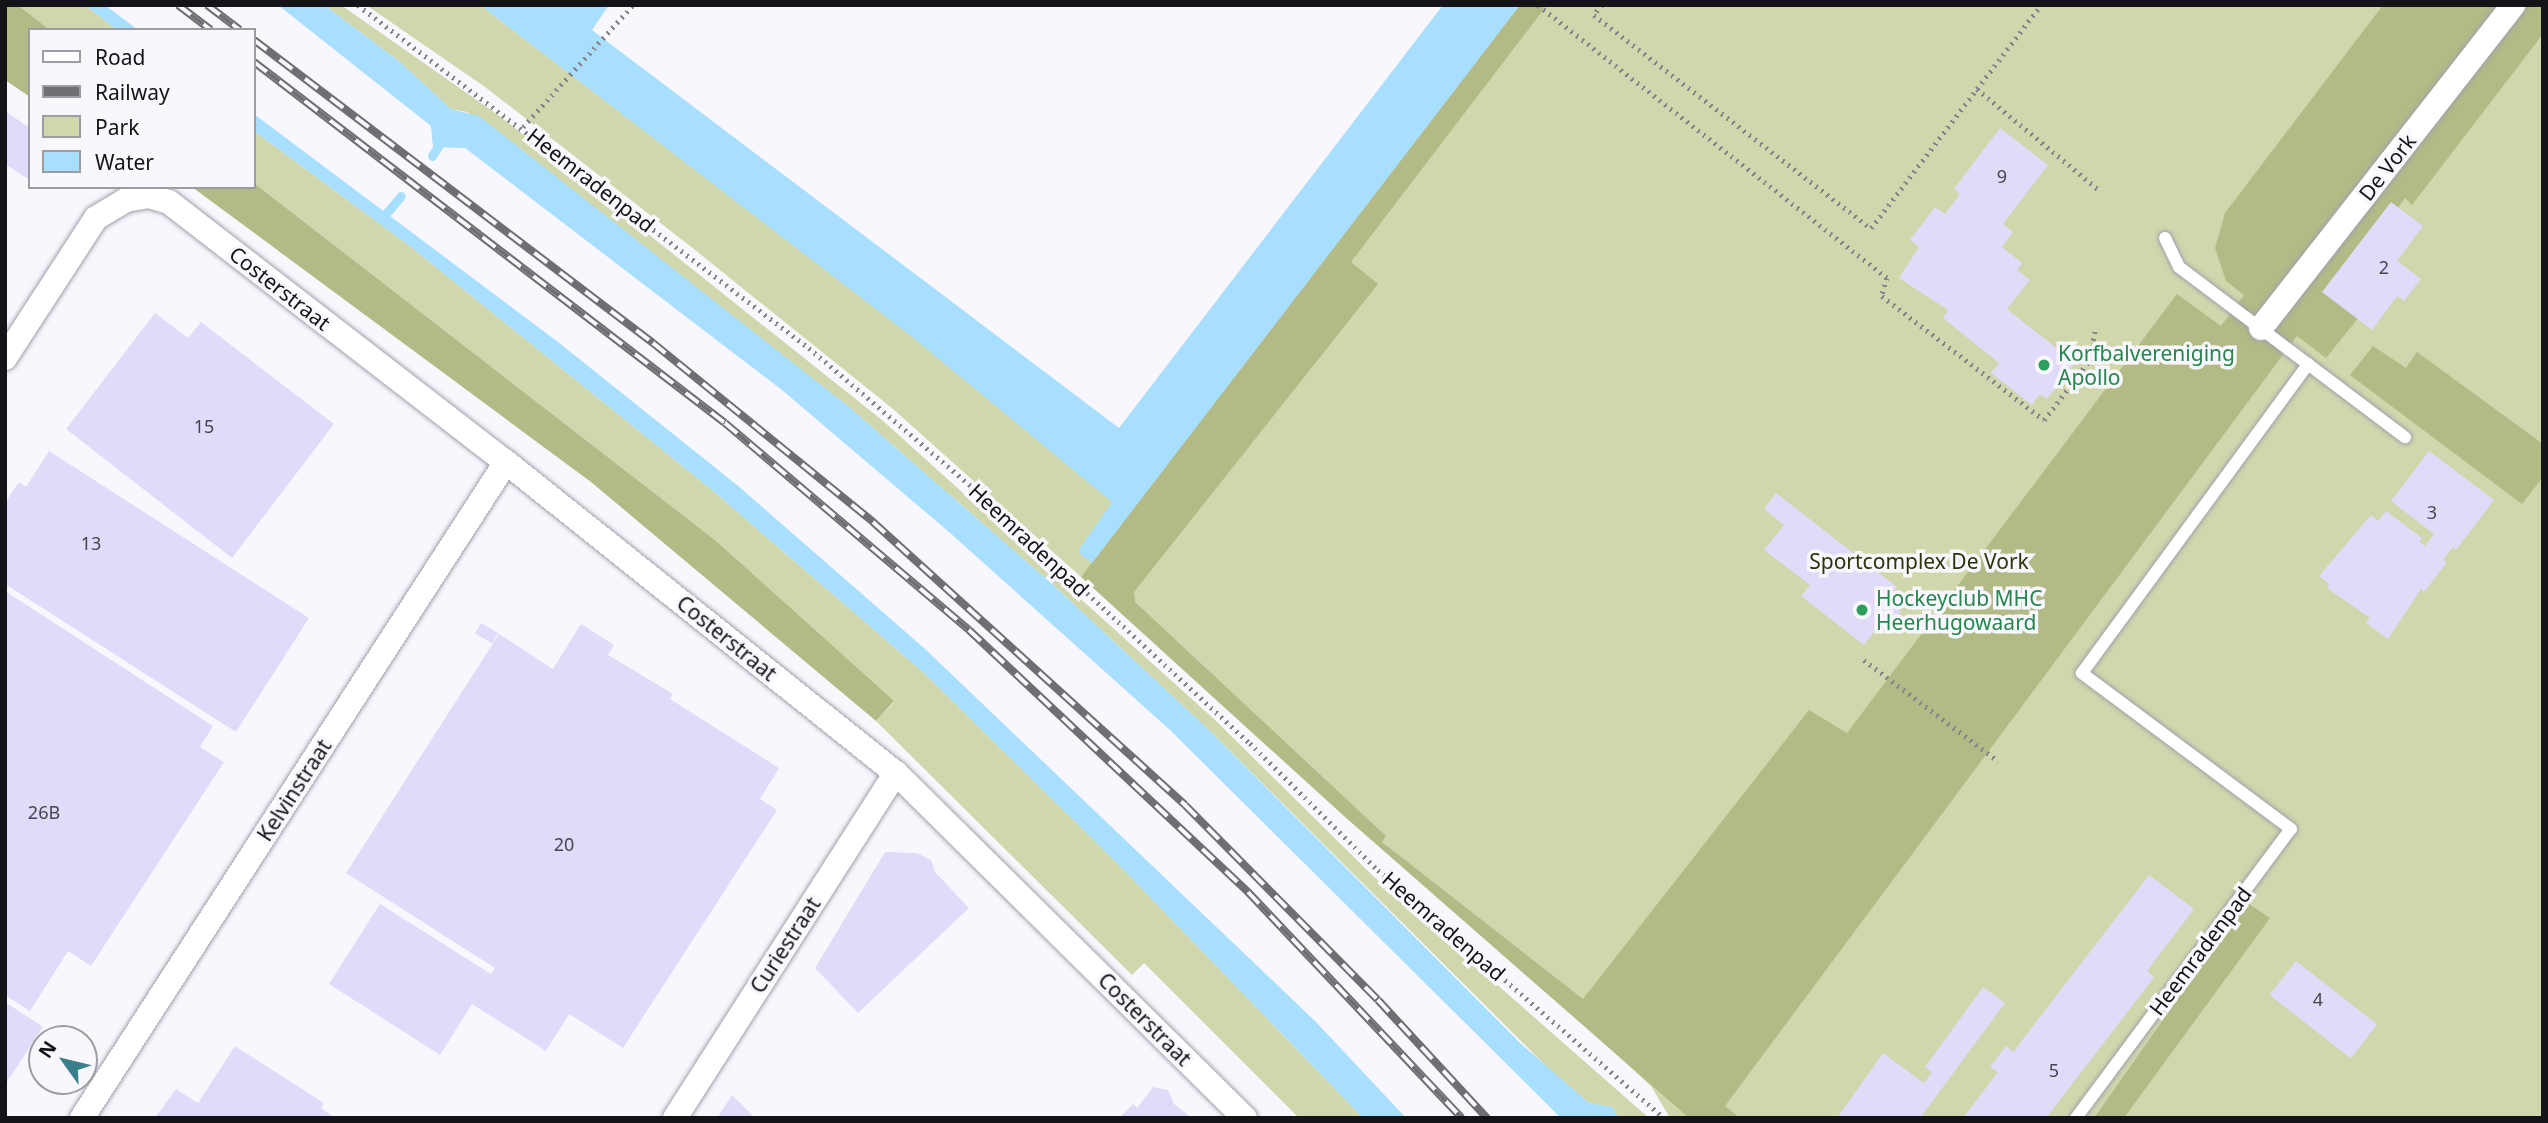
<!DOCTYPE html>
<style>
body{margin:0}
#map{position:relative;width:2548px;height:1123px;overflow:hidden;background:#f9f7fe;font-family:"Noto Sans",sans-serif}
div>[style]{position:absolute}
.green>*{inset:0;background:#d1d7ac}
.forest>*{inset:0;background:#b3ba86}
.water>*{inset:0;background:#a8defe}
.stream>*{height:9px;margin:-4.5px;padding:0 4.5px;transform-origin:4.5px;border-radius:4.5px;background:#a8defe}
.building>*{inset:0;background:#e1daf9;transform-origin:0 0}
.path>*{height:4.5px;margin-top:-2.25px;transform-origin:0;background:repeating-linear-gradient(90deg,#86848a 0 2px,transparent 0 7px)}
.roads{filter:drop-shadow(0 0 2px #a3a0ab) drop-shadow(0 0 2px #a3a0ab)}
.lane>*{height:12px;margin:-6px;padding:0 6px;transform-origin:6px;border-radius:6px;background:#fff}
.street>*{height:24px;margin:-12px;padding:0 12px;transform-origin:12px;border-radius:12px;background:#fff}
.rail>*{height:8px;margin-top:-4px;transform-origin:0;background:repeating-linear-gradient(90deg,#f9f7fe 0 16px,#6f6e73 0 32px);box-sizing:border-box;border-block:2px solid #6f6e73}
.dots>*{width:19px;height:19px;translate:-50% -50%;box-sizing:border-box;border:4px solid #f9f7fe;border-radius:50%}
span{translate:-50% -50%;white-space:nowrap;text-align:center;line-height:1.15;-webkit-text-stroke:7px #f9f7fe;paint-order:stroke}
.number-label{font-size:18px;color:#474550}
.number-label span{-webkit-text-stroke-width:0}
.street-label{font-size:21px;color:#141317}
.leisure-label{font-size:21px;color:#27864d}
.left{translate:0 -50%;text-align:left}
.park-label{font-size:21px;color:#2e3208}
.frame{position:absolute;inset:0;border:7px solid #141317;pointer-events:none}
.legend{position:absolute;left:28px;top:28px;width:228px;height:161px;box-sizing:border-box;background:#f9f7fe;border:2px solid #9d9ca2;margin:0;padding:9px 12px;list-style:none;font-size:21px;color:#141317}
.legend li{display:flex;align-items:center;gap:14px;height:35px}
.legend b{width:35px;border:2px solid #9d9ca2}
.north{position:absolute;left:28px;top:1025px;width:70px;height:70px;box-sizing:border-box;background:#f9f7fe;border:2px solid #9d9ca2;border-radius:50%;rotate:304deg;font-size:19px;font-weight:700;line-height:28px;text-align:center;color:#141317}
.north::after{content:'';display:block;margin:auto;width:24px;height:32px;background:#39808a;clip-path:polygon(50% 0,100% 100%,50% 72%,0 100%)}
</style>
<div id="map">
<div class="green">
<div style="clip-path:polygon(18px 5px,85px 5px,117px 30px,50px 30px)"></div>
<div style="clip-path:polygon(324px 5px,341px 5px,501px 117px,882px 420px,1213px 718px,1372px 875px,1649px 1118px,1619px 1118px,1612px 1107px,1589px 1103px,1546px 1066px,1211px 732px,1051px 583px,849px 407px,501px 137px,467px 112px,451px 109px,400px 62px)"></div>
<div style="clip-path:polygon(366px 5px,480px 5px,912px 336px,1113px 502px,1080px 548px,1510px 5px,2543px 5px,2543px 1118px,1670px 1118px,1651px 1086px,1085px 572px,1081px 577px,893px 409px,690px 246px,485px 87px)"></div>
<div style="clip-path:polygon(254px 131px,411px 247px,712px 490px,924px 673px,1119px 865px,1363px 1118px,1299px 1118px,1144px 963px,1132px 975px,876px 721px,894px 702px,715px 540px,254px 183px)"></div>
</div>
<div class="forest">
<div style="clip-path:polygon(5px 5px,18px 5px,50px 30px,30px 30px,30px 97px,5px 80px)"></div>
<div style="clip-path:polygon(1520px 5px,1547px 5px,1351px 262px,1378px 284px,1134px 592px,1135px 602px,1386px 836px,1382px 842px,1583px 999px,1809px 710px,1847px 733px,2177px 294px,2221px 326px,2244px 295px,2226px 281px,2215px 248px,2225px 213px,2383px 5px,2543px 5px,2543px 34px,2412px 205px,2405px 198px,2334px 296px,2360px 316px,2326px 358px,2297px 336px,1725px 1106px,1740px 1118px,1689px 1118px,1345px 817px,1081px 577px)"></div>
<div style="clip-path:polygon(254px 183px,715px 540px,894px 701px,876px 721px,591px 482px,192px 187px,254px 187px)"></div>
<div style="clip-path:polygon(2373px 346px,2406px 368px,2417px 352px,2543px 444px,2543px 477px,2522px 504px,2350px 375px)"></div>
<div style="clip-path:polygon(2246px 902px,2270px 918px,2124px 1118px,2094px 1118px)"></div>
</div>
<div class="water">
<div style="clip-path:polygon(85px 5px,105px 5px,138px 30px,117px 30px)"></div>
<div style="clip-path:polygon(278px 5px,324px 5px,400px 62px,451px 109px,479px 116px,849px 407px,1051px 583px,1211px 732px,1520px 1043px,1589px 1103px,1612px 1107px,1619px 1118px,1561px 1118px,1170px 730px,949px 532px,782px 390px,465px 148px,433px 147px,431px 126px)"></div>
<div style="clip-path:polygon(480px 5px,609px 5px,592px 30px,1119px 428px,1443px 5px,1520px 5px,1092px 563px,1080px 554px,1080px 548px,1112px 502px,911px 336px)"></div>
<div style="clip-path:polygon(254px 114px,558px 342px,737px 485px,924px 648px,1316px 1022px,1406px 1118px,1363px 1118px,1119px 865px,924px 673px,712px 490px,411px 247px,254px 131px)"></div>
</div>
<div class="stream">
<div style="left:432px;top:156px;width:19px;rotate:-58deg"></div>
<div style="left:384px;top:216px;width:26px;rotate:-50deg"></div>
</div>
<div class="building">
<div style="clip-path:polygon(5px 111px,30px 128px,28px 179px,5px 164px)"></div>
<div style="clip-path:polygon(2000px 128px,2048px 165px,2003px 224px,2013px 232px,2002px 247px,2022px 263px,2017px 270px,2030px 280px,2007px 309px,2075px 363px,2047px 399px,2040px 394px,2032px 405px,1991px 373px,1999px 363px,1943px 318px,1948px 310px,1899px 278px,1919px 247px,1910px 240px,1935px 207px,1945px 214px,1960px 194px,1954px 189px)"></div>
<div style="clip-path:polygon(2391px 202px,2423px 226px,2397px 261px,2421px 279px,2404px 301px,2397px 296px,2372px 330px,2322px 292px)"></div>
<div style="clip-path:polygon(155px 313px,188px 338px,201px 322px,334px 424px,232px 558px,66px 429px)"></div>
<div style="clip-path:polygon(49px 451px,309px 618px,236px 732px,5px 584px,5px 503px,19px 482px,26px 487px)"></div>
<div style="clip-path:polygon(2429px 451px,2494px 500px,2456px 550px,2453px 547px,2443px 560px,2447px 562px,2424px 592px,2421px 589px,2388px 639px,2366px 623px,2370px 618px,2327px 588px,2329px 584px,2319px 576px,2371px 515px,2378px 521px,2386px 511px,2422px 538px,2419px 542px,2425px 546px,2434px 534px,2391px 501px)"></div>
<div style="clip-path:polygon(1776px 493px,1897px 587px,1886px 600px,1901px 612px,1889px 626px,1886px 624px,1881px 631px,1877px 628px,1864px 645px,1801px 596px,1810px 585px,1764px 550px,1784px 525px,1764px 509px)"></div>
<div style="clip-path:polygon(5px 591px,213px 726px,200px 747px,224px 762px,91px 966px,68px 951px,30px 1011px,5px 995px)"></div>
<div style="left:481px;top:623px;width:20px;height:12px;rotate:30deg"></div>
<div style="clip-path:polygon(581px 624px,614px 645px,608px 655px,673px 694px,670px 699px,779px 768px,760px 799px,777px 810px,623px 1048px,569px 1014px,546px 1051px,472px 1004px,440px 1055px,329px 984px,380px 904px,491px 974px,495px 968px,346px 873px,499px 634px,553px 669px)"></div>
<div style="clip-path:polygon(885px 852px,917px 853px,931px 860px,935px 872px,969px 908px,858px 1013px,815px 968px)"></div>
<div style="clip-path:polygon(2149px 875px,2194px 909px,2147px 971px,2154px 977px,2139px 997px,2046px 1118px,1963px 1118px,1998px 1072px,1990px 1067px,2006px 1046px,2013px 1052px)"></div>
<div style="left:2296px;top:961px;width:103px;height:43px;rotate:38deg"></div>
<div style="clip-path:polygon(1983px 987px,2005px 1003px,1920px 1118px,1837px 1118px,1883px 1053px,1924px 1083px,1932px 1072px,1925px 1067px)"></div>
<div style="clip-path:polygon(5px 1002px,43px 1027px,5px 1085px)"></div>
<div style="clip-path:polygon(235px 1046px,324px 1103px,321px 1108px,335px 1118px,155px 1118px,176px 1089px,198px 1103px)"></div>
<div style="clip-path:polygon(1153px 1087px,1168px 1090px,1174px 1104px,1192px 1118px,1119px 1118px,1133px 1104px,1137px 1108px)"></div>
<div style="clip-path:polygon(732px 1095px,755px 1118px,717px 1118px)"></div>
</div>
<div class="path">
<div style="left:358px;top:5px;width:567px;rotate:37.25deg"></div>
<div style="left:809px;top:348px;width:210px;rotate:40.4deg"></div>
<div style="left:969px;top:484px;width:382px;rotate:42.7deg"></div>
<div style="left:1250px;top:743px;width:180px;rotate:44.8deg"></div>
<div style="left:1378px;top:870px;width:379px;rotate:40.9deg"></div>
<div style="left:1538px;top:5px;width:443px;rotate:38deg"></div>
<div style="left:1887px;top:278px;width:19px;rotate:106deg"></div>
<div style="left:1882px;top:296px;width:204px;rotate:37.4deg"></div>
<div style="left:2044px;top:420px;width:74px;rotate:-52.7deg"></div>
<div style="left:2089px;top:361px;width:31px;rotate:-79deg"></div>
<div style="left:1602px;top:5px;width:13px;rotate:129deg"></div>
<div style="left:1594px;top:15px;width:349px;rotate:37.6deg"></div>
<div style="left:1871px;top:228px;width:280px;rotate:-52.7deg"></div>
<div style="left:1977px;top:89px;width:157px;rotate:39.6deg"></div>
<div style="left:523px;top:127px;width:164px;rotate:-48deg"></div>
<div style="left:1864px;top:660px;width:168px;rotate:37deg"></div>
</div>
<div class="roads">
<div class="lane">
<div style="left:2165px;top:238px;width:32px;rotate:64deg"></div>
<div style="left:2179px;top:267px;width:283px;rotate:37deg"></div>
<div style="left:2076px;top:1118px;width:360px;rotate:-53.4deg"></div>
<div style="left:2291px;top:829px;width:261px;rotate:-143.3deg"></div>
<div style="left:2082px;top:673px;width:383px;rotate:-53.8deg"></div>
</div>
<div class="street">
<div style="left:2261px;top:328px;width:410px;rotate:-52deg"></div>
<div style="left:5px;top:358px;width:167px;rotate:-57deg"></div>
<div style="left:96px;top:218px;width:35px;rotate:-31deg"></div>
<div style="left:126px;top:200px;width:23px;rotate:-10deg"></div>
<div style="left:149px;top:196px;width:21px;rotate:17deg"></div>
<div style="left:169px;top:202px;width:426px;rotate:37.7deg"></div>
<div style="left:506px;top:462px;width:499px;rotate:38.6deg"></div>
<div style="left:896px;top:773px;width:491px;rotate:44.7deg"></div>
<div style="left:82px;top:1118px;width:781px;rotate:-57.12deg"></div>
<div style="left:675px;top:1118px;width:410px;rotate:-57.4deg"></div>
</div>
</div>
<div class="rail">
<div style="left:178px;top:5px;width:41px;rotate:37.1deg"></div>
<div style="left:207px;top:5px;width:41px;rotate:37.1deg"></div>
<div style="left:254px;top:40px;width:501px;rotate:37.21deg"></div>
<div style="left:653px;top:343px;width:284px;rotate:39.1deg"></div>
<div style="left:873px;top:522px;width:421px;rotate:42.2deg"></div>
<div style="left:1185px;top:805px;width:274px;rotate:45.3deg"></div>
<div style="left:1378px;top:1000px;width:161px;rotate:47.3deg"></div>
<div style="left:254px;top:62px;width:593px;rotate:37.47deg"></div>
<div style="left:725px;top:423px;width:320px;rotate:40.3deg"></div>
<div style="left:969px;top:630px;width:383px;rotate:43.2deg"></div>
<div style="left:1248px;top:892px;width:311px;rotate:46.6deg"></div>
</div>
<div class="dots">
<div style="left:2044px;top:365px;background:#2e9e5b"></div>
<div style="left:1862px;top:610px;background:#2e9e5b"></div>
</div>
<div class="number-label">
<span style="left:2002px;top:176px">9</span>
<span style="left:2384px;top:267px">2</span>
<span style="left:204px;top:426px">15</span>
<span style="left:2432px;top:512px">3</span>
<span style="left:91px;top:543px">13</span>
<span style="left:44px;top:812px">26B</span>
<span style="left:564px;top:844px">20</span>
<span style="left:2318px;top:999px">4</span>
<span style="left:2054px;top:1070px">5</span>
</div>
<div class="street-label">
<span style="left:2387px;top:167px;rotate:-52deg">De Vork</span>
<span style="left:591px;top:180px;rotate:38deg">Heemradenpad</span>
<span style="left:280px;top:288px;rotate:38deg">Costerstraat</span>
<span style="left:1029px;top:540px;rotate:43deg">Heemradenpad</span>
<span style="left:727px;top:638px;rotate:39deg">Costerstraat</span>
<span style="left:294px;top:790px;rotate:-57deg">Kelvinstraat</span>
<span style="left:1444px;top:926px;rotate:41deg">Heemradenpad</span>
<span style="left:785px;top:945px;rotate:-57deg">Curiestraat</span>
<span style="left:2200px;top:951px;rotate:-53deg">Heemradenpad</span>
<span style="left:1145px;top:1019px;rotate:45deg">Costerstraat</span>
</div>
<div class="leisure-label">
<span class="left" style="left:2058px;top:365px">Korfbalvereniging<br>Apollo</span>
<span class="left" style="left:1876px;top:610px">Hockeyclub MHC<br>Heerhugowaard</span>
</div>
<div class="park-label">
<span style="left:1919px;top:561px">Sportcomplex De Vork</span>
</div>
<div class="frame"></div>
<ul class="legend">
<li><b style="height:9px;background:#fff"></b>Road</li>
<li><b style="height:9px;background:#6f6e73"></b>Railway</li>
<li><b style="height:19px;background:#d1d7ac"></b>Park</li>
<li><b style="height:19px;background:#a8defe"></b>Water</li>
</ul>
<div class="north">N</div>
</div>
